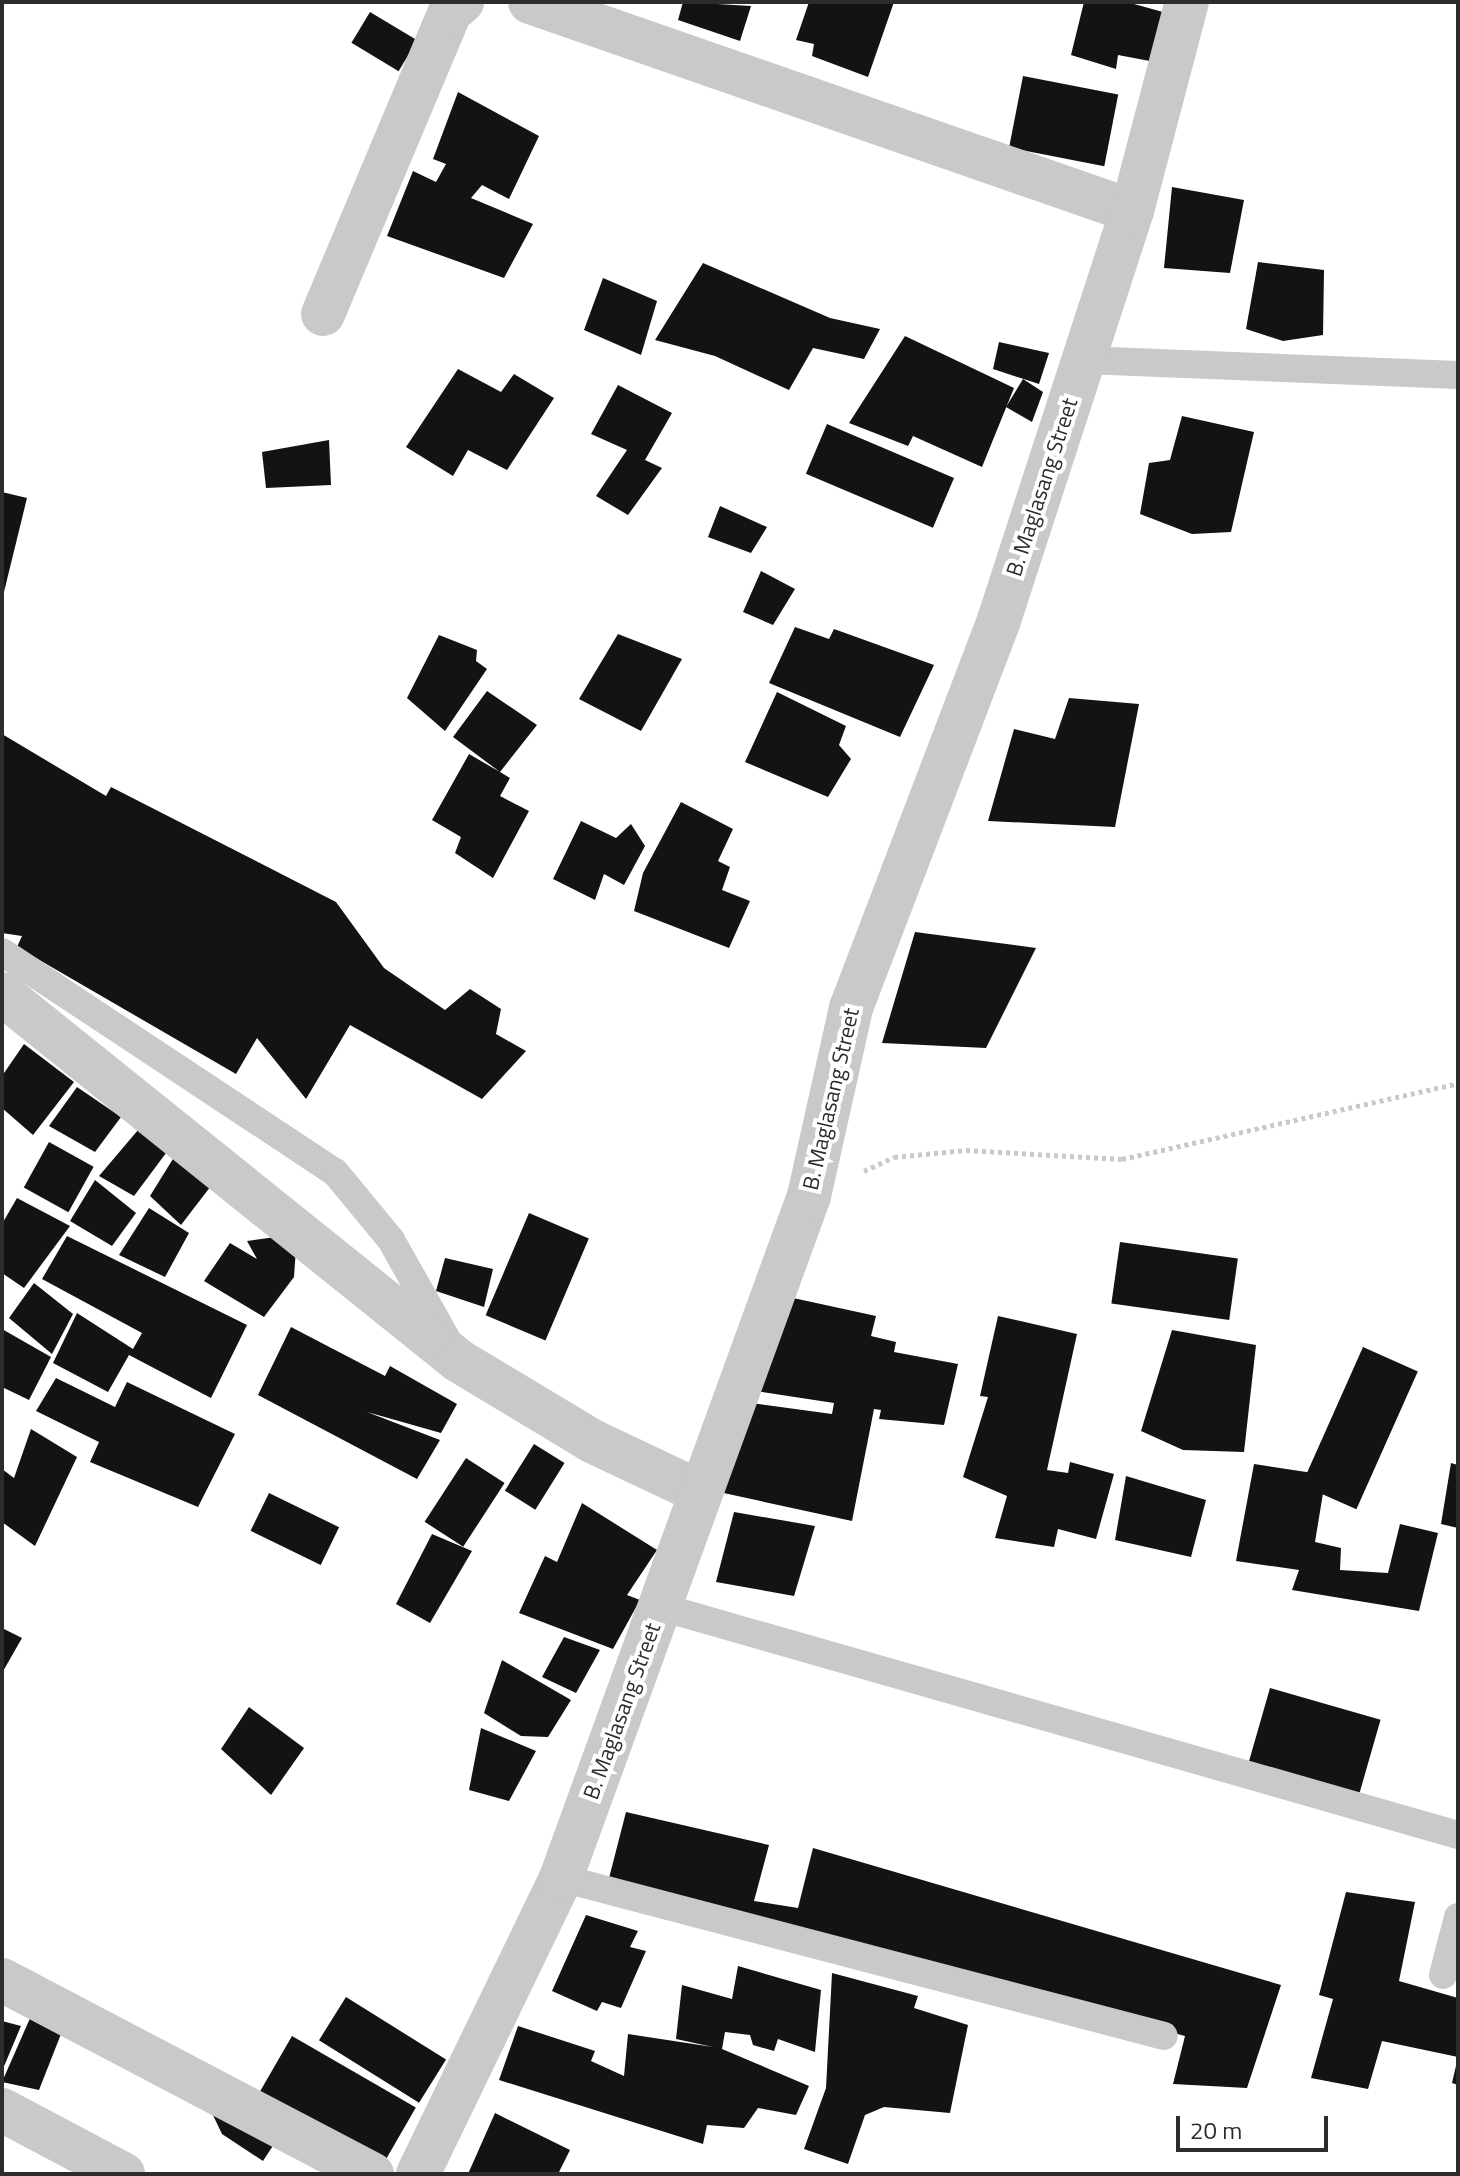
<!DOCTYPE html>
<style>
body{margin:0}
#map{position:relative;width:1460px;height:2176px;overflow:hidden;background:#fff;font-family:"Titillium Web",sans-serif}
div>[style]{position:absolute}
.building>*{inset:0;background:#131313;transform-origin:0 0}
.path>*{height:5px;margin-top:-2.5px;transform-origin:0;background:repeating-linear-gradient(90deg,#c9c9c9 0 4px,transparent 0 8px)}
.lane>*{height:28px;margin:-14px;padding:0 14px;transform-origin:14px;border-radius:14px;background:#c9c9c9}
.street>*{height:44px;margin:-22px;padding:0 22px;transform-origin:22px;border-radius:22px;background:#c9c9c9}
span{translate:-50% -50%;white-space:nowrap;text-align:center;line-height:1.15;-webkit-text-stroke:8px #fff;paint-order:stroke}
.street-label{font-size:22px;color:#2c2c2c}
.frame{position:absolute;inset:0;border:4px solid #2c2c2c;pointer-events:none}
.scale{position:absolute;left:1176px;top:2116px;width:152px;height:36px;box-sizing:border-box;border:4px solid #2c2c2c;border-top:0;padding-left:10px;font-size:24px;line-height:28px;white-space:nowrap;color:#2c2c2c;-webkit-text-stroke:6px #fff;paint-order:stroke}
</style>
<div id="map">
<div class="building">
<div style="clip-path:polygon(683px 2px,751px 6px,740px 41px,678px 20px)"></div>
<div style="clip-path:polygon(809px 2px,894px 2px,868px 77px,812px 56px,814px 44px,796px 40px)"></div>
<div style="clip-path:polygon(1084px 2px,1127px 2px,1170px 14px,1155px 62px,1118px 55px,1116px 69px,1071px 55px)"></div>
<div style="left:370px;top:12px;width:55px;height:36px;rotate:31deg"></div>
<div style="left:1023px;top:76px;width:97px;height:73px;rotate:11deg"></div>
<div style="clip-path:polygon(458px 92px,539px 136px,509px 199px,482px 185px,471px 198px,533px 224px,504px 278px,387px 236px,413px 171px,436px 182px,446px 164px,433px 159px)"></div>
<div style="clip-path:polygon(1172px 187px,1244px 200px,1230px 273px,1164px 268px)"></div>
<div style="clip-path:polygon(1258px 262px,1324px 270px,1323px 335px,1283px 341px,1246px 329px)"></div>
<div style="clip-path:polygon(703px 263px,830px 318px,880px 329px,864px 359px,813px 348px,789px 390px,715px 356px,655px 340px)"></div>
<div style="clip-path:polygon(603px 278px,657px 301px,641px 355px,584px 330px)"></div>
<div style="clip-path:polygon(905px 336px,1014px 388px,982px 467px,913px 436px,908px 446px,849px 423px)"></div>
<div style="clip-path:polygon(999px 342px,1049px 353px,1039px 384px,993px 369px)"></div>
<div style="clip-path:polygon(458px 369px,501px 392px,514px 374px,554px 398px,507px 470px,468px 450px,453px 476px,406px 447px)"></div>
<div style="clip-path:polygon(1023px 379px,1043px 392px,1032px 422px,1006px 407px)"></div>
<div style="clip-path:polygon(618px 385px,672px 413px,645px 460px,662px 468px,628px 515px,596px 496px,627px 450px,591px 434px)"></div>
<div style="clip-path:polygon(1182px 416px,1254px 432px,1231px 532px,1192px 534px,1140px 514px,1149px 463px,1170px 460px)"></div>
<div style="left:827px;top:424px;width:138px;height:54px;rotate:23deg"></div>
<div style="clip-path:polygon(329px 440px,331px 485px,266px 488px,262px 452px)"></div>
<div style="clip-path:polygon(2px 492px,27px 498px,3px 596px,2px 596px)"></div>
<div style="clip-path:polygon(720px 506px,767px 527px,751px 553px,708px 537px)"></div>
<div style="clip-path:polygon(761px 571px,795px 589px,773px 625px,743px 612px)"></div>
<div style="clip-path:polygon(795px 627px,829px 639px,834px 629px,934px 665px,900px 737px,769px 683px)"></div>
<div style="clip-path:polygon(618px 634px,682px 659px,641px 731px,579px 699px)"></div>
<div style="clip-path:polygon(439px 635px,477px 650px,476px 661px,487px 669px,445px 731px,407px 698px)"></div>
<div style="clip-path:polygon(487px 691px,537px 725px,500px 772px,510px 778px,500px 796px,529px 811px,493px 878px,455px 853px,461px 837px,432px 820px,469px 754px,500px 772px,453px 737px)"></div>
<div style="clip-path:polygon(777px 692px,846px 726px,839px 745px,851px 759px,828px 797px,745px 762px)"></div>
<div style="clip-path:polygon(1069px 698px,1139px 704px,1115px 827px,988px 821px,1014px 729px,1055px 739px)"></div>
<div style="clip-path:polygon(2px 734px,106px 796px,111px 787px,336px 902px,384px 968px,445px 1010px,470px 989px,501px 1009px,496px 1034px,526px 1051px,482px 1099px,350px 1025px,306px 1099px,257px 1038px,236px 1074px,17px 947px,22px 936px,2px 933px)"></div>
<div style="clip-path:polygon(681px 802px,733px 829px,718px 861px,730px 867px,722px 890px,750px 901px,729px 948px,634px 911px,643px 873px)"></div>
<div style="clip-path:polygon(581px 821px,616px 838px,631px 824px,645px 846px,624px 885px,604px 874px,595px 900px,553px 879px)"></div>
<div style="clip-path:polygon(915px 932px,1036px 948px,986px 1048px,882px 1043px)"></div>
<div style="clip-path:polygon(24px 1044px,74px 1082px,33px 1135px,2px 1108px,2px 1076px)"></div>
<div style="clip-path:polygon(77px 1087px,121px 1117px,95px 1152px,49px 1126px)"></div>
<div style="clip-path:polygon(144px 1123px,172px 1145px,134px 1196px,99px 1176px)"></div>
<div style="left:49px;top:1142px;width:51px;height:52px;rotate:29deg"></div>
<div style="clip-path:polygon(176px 1154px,214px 1182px,181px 1225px,150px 1196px)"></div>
<div style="clip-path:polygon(95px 1180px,136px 1213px,112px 1246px,70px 1221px)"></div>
<div style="clip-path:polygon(17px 1198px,70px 1226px,24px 1288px,2px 1273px,2px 1224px)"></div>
<div style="clip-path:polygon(149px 1208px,189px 1233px,165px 1277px,119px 1255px)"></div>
<div style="left:529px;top:1213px;width:65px;height:111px;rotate:23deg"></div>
<div style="clip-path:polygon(297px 1234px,294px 1277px,264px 1317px,204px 1281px,230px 1243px,257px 1259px,247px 1241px)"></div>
<div style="clip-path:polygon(67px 1236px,247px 1325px,211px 1398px,129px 1355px,108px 1392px,53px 1363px,77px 1313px,133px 1349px,142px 1333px,42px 1279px)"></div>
<div style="left:1120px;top:1242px;width:119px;height:62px;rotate:8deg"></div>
<div style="clip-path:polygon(445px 1258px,493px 1269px,484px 1307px,436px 1291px)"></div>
<div style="clip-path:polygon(34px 1283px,73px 1314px,52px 1354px,9px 1318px)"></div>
<div style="clip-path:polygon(784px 1296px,876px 1316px,871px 1336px,896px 1342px,894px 1352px,958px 1364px,944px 1425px,879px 1419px,881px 1410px,874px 1409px,852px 1521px,719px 1492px,751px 1403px,832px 1414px,834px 1403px,749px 1390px)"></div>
<div style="clip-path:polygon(998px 1316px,1077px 1334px,1047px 1470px,1068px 1473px,1070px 1462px,1114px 1474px,1096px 1539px,1058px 1529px,1054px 1547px,995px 1538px,1007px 1496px,963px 1477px,988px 1397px,980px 1396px)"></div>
<div style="clip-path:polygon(291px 1327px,385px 1376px,390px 1366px,457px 1404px,441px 1433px,367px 1412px,440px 1440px,417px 1479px,258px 1395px)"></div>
<div style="clip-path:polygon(2px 1329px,51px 1357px,29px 1400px,2px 1387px)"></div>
<div style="clip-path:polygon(1172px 1330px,1256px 1345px,1244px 1452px,1183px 1450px,1141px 1431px)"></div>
<div style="left:1363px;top:1347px;width:60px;height:151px;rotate:24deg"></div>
<div style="clip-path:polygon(56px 1378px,115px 1407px,127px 1382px,235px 1434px,198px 1507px,90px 1462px,99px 1442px,36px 1411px)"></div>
<div style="clip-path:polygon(31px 1429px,77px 1457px,35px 1546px,2px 1522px,2px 1469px,14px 1478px)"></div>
<div style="left:534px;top:1444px;width:36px;height:55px;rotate:32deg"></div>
<div style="left:466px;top:1458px;width:46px;height:76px;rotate:33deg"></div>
<div style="clip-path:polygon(1451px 1463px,1458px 1465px,1458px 1528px,1441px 1524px)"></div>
<div style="clip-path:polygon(1254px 1464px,1326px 1475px,1315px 1542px,1341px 1548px,1340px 1570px,1388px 1573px,1400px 1524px,1438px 1533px,1419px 1611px,1292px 1590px,1299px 1570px,1236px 1561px)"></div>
<div style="clip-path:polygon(1126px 1476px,1206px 1500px,1191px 1557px,1115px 1540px)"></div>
<div style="left:269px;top:1493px;width:78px;height:42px;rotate:26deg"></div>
<div style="clip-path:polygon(582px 1503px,657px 1550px,627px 1595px,640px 1600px,613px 1649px,519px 1613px,545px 1556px,557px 1562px)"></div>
<div style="clip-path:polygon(734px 1512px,815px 1526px,794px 1596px,716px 1582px)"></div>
<div style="clip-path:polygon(432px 1534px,472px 1551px,430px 1623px,396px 1604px)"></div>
<div style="clip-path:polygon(2px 1628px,22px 1638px,2px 1673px)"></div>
<div style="clip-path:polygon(564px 1637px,600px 1650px,576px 1693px,542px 1677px)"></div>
<div style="clip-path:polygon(502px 1660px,571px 1700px,548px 1737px,521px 1736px,484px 1713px)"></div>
<div style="left:1270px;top:1688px;width:115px;height:84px;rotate:16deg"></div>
<div style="clip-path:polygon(249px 1707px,304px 1748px,271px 1795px,221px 1749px)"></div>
<div style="clip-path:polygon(481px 1728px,536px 1751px,509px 1801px,469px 1790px)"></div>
<div style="clip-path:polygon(626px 1812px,769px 1845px,754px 1901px,798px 1908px,813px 1848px,1281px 1985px,1247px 2088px,1173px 2084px,1185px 2036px,608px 1882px)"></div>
<div style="clip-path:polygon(1346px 1892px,1415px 1902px,1399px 1981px,1458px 1998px,1458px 2085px,1452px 2083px,1458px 2057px,1382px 2041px,1368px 2089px,1311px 2078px,1333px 1999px,1319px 1995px)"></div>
<div style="clip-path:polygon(586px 1915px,638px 1931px,630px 1947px,646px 1951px,621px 2008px,602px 2002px,597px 2011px,552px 1991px)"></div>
<div style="clip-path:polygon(738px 1966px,821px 1990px,815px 2052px,778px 2039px,774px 2051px,753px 2045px,750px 2035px,725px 2032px,722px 2049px,809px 2086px,796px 2115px,758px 2108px,744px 2128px,707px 2125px,703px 2144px,499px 2080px,518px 2026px,595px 2051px,591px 2061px,624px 2076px,628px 2034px,713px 2047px,676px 2039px,682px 1985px,732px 1999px)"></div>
<div style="clip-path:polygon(832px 1973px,918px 1996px,914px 2008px,968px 2025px,950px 2113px,884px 2107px,865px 2115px,848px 2164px,804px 2149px,826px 2088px)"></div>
<div style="left:346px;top:1997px;width:118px;height:51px;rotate:32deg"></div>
<div style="clip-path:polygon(31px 2016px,63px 2029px,39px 2090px,2px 2082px)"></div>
<div style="clip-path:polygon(2px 2021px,21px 2026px,2px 2071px)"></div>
<div style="left:292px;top:2036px;width:143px;height:75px;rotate:30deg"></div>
<div style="clip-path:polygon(210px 2109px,278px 2138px,263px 2161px,222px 2134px)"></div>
<div style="clip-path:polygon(495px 2113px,570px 2150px,558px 2174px,468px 2174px)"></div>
</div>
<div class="path">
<div style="left:864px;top:1171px;width:33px;rotate:-25deg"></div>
<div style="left:894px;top:1157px;width:72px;rotate:-5.6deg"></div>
<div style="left:966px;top:1150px;width:156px;rotate:3.3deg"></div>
<div style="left:1122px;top:1159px;width:344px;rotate:-12.7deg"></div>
</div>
<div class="lane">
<div style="left:1084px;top:360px;width:374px;rotate:2.3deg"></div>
<div style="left:2px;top:952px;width:399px;rotate:33.5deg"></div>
<div style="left:335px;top:1172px;width:88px;rotate:50.5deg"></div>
<div style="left:391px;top:1240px;width:118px;rotate:60.6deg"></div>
<div style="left:661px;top:1607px;width:829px;rotate:15.96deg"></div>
<div style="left:561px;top:1878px;width:623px;rotate:14.68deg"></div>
<div style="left:1443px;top:1975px;width:60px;rotate:-75.5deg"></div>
</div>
<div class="street">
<div style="left:530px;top:2px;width:637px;rotate:19.15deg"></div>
<div style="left:323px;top:314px;width:328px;rotate:-67.2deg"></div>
<div style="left:450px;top:12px;width:16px;rotate:-40deg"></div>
<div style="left:2px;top:994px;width:586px;rotate:38.77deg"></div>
<div style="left:459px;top:1361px;width:155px;rotate:31deg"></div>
<div style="left:592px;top:1441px;width:119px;rotate:25.3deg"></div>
<div style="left:2px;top:1980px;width:418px;rotate:27.7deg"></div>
<div style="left:2px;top:2110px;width:137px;rotate:27.9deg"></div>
<div style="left:418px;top:2174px;width:329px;rotate:-64.2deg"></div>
<div style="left:561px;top:1878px;width:726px;rotate:-70.02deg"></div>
<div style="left:809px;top:1196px;width:193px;rotate:-77.4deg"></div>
<div style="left:851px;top:1008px;width:415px;rotate:-69.1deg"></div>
<div style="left:999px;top:620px;width:430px;rotate:-72deg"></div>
<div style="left:1132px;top:211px;width:216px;rotate:-75.3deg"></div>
</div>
<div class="street-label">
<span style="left:1042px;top:487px;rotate:-72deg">B. Maglasang Street</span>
<span style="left:831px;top:1099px;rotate:-77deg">B. Maglasang Street</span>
<span style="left:622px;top:1711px;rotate:-70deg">B. Maglasang Street</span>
</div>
<div class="frame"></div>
<div class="scale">20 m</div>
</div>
